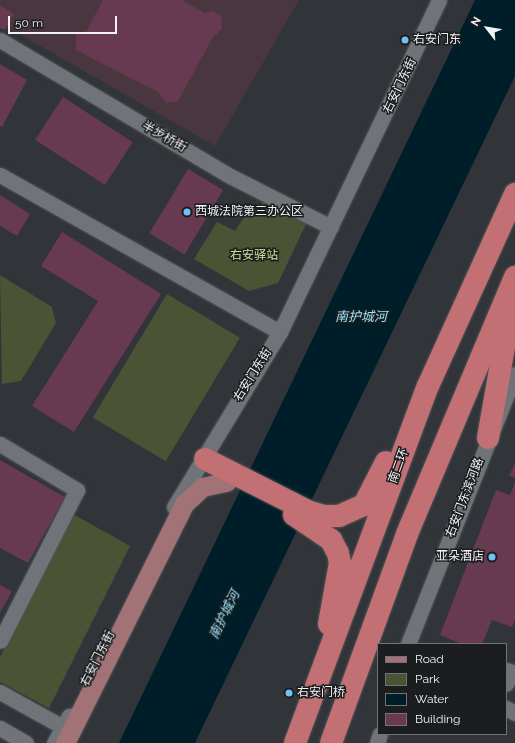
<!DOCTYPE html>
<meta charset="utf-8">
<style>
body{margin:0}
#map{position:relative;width:515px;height:743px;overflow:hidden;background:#313539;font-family:Raleway,"Noto Sans SC",sans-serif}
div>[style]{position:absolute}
.commercial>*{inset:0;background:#49363f}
.green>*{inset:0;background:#4a5434;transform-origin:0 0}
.water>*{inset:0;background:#001e29}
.building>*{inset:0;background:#683a52;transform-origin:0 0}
.roads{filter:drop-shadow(0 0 1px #515558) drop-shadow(0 0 1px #515558)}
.minor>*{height:15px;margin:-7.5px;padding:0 7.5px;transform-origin:7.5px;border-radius:7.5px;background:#707478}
.major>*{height:19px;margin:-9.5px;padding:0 9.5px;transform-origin:9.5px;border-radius:9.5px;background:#a27276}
.highway>*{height:22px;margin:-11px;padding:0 11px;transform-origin:11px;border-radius:11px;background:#c37074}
.dots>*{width:11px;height:11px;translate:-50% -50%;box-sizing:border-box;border:2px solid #1b1d1e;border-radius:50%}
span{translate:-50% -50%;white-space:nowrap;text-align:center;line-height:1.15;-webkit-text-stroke:3px #1b1d1e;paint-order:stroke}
.poi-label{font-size:12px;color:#f1f3f6}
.left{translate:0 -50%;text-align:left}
.right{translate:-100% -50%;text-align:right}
.street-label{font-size:12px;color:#f1f3f6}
.park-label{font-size:12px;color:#cbe599}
.water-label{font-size:13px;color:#96e1fb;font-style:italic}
.legend{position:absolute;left:377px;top:643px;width:130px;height:92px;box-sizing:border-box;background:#1b1d1e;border:1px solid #717374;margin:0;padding:5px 7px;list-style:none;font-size:12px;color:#f1f3f6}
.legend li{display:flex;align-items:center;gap:8px;height:20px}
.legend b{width:20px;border:1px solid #717374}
.north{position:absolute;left:467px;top:8px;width:40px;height:40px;-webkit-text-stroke:3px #1b1d1e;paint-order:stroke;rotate:301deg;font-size:11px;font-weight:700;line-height:16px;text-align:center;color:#f1f3f6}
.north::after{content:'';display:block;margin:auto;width:14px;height:18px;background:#f1f3f6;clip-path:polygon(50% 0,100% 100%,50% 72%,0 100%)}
.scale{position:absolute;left:8px;top:16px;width:109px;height:18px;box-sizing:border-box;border:2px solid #f1f3f6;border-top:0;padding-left:5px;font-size:12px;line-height:14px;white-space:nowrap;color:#f1f3f6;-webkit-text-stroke:3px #1b1d1e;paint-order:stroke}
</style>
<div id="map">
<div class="commercial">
<div style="clip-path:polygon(0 0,299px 0,215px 146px,0 23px)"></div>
</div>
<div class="green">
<div style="clip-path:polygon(264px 200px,307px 222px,278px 283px,249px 291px,194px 259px,217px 222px,235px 231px,246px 214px,253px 218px)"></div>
<div style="clip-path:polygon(0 275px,52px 307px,56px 323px,21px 381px,2px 384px)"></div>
<div style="left:167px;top:294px;width:85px;height:144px;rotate:31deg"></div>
<div style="clip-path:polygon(73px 514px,130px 546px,49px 708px,0 682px,0 657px)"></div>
</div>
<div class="water">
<div style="clip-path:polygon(475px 0,515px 0,515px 76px,195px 743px,119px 743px)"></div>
</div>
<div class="building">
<div style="clip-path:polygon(103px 0,182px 0,204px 13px,213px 11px,221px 16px,222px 29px,213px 37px,178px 101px,166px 103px,158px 92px,76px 50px,76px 35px,87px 30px)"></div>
<div style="clip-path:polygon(0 5px,14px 14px,5px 30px,0 28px)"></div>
<div style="clip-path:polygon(0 64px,27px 80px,2px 127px,0 126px)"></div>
<div style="left:63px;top:97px;width:83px;height:51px;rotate:33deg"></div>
<div style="left:188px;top:169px;width:41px;height:75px;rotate:31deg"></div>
<div style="clip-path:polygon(0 195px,30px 214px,17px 236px,0 226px)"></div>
<div style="clip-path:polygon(62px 232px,161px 294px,74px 432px,32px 406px,98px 301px,41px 266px)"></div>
<div style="clip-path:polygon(0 460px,65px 497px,28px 563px,0 548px)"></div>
<div style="clip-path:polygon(515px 463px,515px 478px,509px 476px)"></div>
<div style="clip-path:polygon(515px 482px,515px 619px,512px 627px,492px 620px,482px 644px,462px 644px,440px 635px,496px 490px,510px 495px)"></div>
<div style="clip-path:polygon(0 585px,12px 591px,0 613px)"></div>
</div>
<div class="roads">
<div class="minor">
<div style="left:0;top:40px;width:267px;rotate:30.6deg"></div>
<div style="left:230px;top:176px;width:113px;rotate:26.8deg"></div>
<div style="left:0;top:175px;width:321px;rotate:29.3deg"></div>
<div style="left:0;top:444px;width:90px;rotate:30.9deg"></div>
<div style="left:77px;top:490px;width:169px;rotate:117deg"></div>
<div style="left:174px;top:507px;width:205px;rotate:-58.8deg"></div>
<div style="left:280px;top:332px;width:368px;rotate:-64.4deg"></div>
<div style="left:408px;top:644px;width:290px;rotate:-68.4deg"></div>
<div style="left:506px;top:670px;width:6px;rotate:18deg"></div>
<div style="left:512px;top:672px;width:13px;rotate:117deg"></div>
<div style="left:0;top:692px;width:72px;rotate:29.1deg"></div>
<div style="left:506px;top:708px;width:10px;rotate:29deg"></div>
<div style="left:0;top:728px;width:30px;rotate:30deg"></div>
<div style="left:54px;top:743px;width:31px;rotate:-61deg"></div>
<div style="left:377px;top:743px;width:9px;rotate:-72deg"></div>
</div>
<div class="major">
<div style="left:65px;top:743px;width:267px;rotate:-63.5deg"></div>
<div style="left:184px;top:504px;width:25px;rotate:-43deg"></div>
<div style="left:202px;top:487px;width:25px;rotate:-12deg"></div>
</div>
<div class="highway">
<div style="left:488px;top:438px;width:127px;rotate:-80deg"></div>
<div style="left:205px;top:459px;width:118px;rotate:26.8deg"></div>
<div style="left:310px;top:512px;width:15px;rotate:16deg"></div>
<div style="left:324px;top:516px;width:15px"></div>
<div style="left:339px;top:516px;width:27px;rotate:-24deg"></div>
<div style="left:364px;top:505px;width:48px;rotate:-62.9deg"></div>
<div style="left:294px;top:515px;width:45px;rotate:34deg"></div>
<div style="left:331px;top:540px;width:15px;rotate:62deg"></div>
<div style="left:338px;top:553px;width:10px;rotate:79deg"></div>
<div style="left:340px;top:563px;width:62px;rotate:100.2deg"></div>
<div style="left:295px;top:743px;width:381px;rotate:-69.6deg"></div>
<div style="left:428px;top:386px;width:211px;rotate:-65.6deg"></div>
<div style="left:331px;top:743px;width:222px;rotate:-70deg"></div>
<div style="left:407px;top:534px;width:279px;rotate:-67.2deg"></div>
</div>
</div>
<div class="dots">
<div style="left:405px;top:40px;background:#72c1f5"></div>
<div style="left:187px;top:212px;background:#72c1f5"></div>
<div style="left:492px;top:557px;background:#72c1f5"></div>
<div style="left:289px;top:693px;background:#72c1f5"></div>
</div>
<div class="poi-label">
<span class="left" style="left:413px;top:40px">右安门东</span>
<span class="left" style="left:195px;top:212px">西城法院第三办公区</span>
<span class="right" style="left:484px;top:557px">亚朵酒店</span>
<span class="left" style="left:297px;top:693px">右安门桥</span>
</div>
<div class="street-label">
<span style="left:400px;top:86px;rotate:-64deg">右安门东街</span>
<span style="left:164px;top:137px;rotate:30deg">半步桥街</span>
<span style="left:253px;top:375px;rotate:-58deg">右安门东街</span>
<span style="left:399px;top:466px;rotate:-70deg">南二环</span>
<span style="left:465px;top:498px;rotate:-69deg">右安门东滨河路</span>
<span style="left:98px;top:659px;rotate:-63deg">右安门东街</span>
</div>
<div class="park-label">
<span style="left:254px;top:256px">右安驿站</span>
</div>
<div class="water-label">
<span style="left:361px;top:317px">南护城河</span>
<span style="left:225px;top:615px;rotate:-64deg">南护城河</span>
</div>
<ul class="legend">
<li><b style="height:5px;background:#a27276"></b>Road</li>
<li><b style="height:11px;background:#4a5434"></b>Park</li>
<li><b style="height:11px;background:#001e29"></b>Water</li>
<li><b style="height:11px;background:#683a52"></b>Building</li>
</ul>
<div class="north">N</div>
<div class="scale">50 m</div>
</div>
